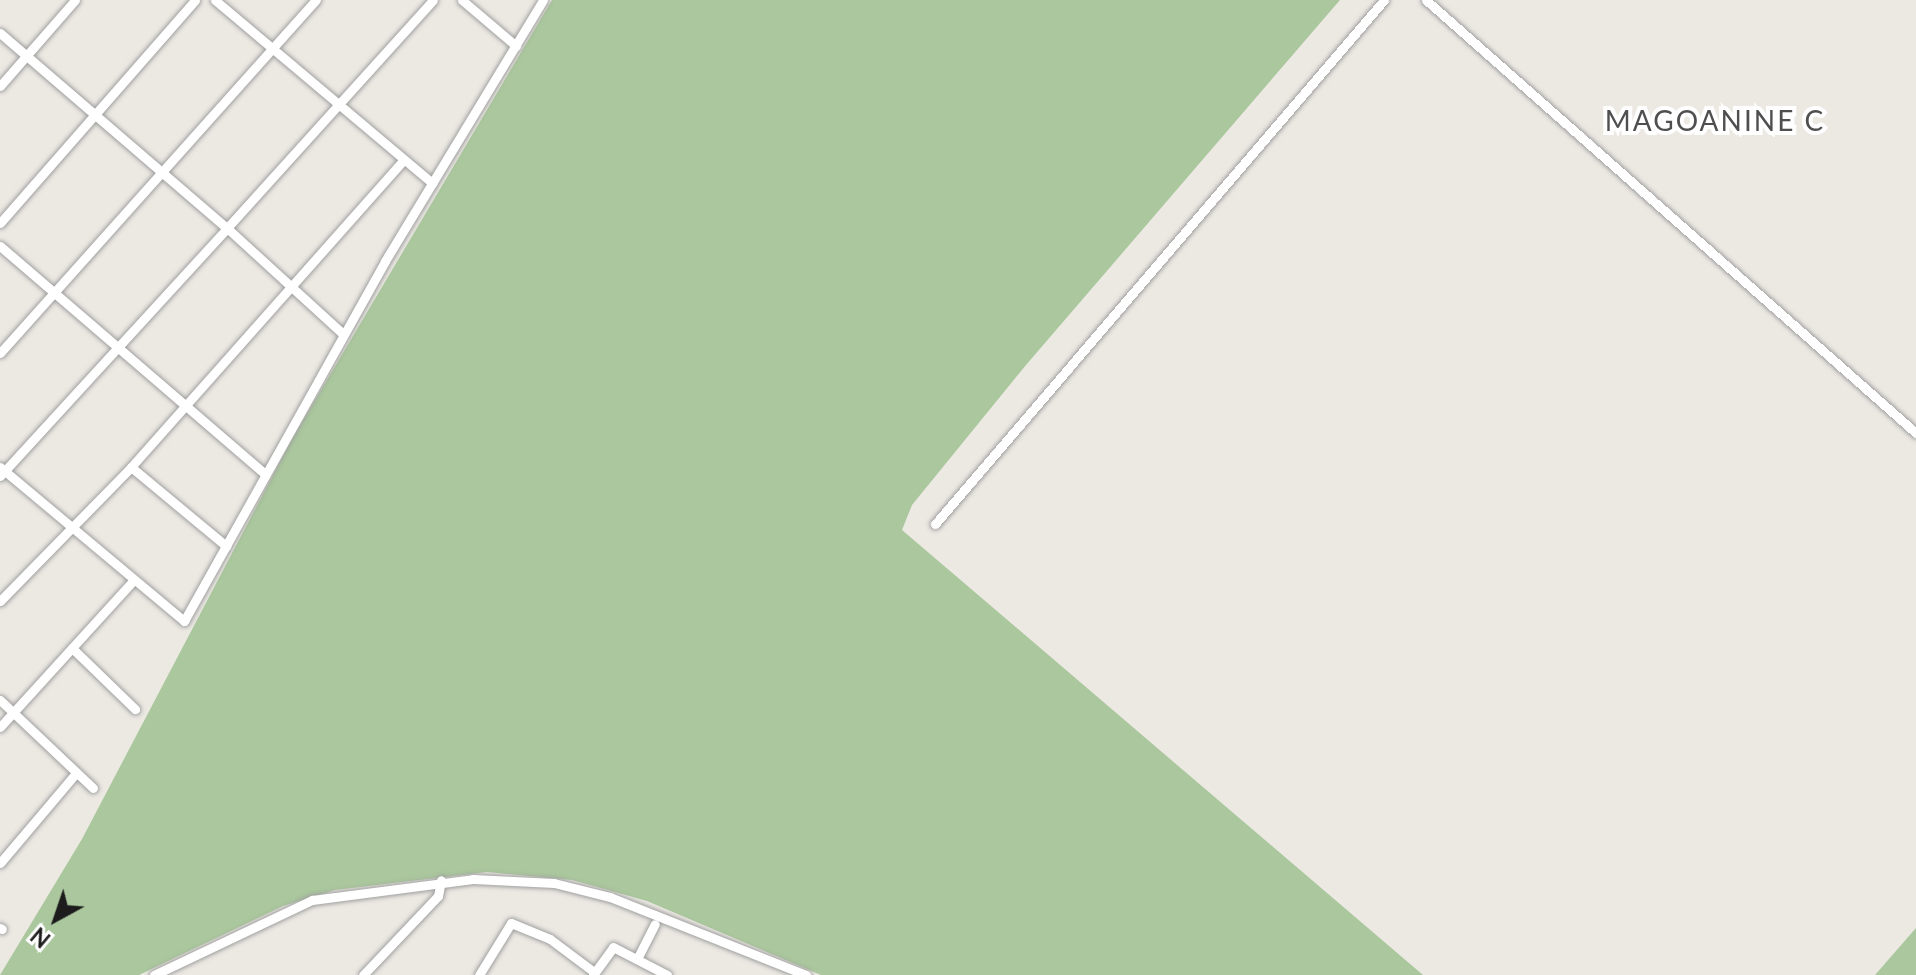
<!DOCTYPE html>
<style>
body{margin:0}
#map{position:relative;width:1916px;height:975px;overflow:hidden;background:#ece9e3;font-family:Lato,sans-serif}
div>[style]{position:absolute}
.forest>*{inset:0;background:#aac79d}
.roads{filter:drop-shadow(0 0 2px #a0a0a0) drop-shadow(0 0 2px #a0a0a0)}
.street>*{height:9px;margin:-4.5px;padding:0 4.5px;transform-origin:4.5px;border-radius:4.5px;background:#fff}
span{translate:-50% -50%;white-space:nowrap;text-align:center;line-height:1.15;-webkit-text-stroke:8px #fff;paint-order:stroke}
.neighbourhood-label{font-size:28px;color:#4f4f4f;letter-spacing:2px}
.north{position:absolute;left:16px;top:879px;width:80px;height:80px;-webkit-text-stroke:6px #fff;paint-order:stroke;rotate:220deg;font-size:22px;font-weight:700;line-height:32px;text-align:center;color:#1c1c1c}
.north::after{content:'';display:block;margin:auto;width:28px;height:36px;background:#1c1c1c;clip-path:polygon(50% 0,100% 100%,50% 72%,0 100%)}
</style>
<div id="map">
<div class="forest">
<div style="clip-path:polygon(552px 0,1340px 0,1026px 365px,912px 505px,902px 530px,1423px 975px,821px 975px,647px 901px,572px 880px,487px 872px,335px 890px,283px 906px,139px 975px,0 975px,82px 839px,292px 439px)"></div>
<div style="clip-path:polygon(1916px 928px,1916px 975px,1875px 975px)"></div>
</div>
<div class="roads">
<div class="street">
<div style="left:215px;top:0;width:284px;rotate:40.1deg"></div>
<div style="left:462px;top:0;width:71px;rotate:40.4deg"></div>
<div style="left:1426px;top:0;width:654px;rotate:41.47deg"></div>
<div style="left:0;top:33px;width:299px;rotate:40.7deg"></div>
<div style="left:227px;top:228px;width:307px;rotate:-47.9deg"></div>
<div style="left:0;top:86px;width:114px;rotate:-48.9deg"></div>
<div style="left:0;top:223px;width:296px;rotate:-48.8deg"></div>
<div style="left:0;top:246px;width:350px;rotate:40.7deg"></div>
<div style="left:0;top:353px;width:474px;rotate:-48.2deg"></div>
<div style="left:0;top:467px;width:240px;rotate:39.9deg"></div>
<div style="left:184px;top:621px;width:412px;rotate:-60.8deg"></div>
<div style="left:385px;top:261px;width:305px;rotate:-58.8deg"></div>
<div style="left:131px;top:467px;width:124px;rotate:39.7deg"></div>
<div style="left:0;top:476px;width:336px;rotate:-47.5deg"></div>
<div style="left:227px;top:228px;width:157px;rotate:42.4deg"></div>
<div style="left:935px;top:524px;width:690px;rotate:-49.41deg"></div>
<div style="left:0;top:601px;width:187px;rotate:-45.6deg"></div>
<div style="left:131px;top:467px;width:408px;rotate:-48.4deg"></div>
<div style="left:72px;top:648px;width:88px;rotate:44.1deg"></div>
<div style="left:0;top:700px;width:128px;rotate:43.4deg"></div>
<div style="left:0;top:727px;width:196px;rotate:-47.7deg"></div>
<div style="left:0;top:863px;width:118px;rotate:-49.8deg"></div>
<div style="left:0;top:928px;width:2px;rotate:27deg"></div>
<div style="left:637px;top:959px;width:39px;rotate:-63deg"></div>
<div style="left:154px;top:975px;width:175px;rotate:-25.4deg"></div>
<div style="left:312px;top:900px;width:162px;rotate:-7.4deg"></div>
<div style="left:473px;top:879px;width:81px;rotate:2.8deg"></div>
<div style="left:554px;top:883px;width:58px;rotate:14deg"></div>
<div style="left:610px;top:897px;width:211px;rotate:21.7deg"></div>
<div style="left:363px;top:975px;width:109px;rotate:-46.5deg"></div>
<div style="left:438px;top:896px;width:16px;rotate:-79deg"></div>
<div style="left:479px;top:975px;width:61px;rotate:-58.4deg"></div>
<div style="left:511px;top:923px;width:42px;rotate:22.3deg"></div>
<div style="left:550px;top:939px;width:55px;rotate:36.9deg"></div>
<div style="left:593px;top:975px;width:34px;rotate:-54deg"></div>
<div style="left:613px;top:947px;width:61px;rotate:27.4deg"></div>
</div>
</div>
<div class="neighbourhood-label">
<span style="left:1715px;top:120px">MAGOANINE C</span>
</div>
<div class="north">N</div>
</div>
